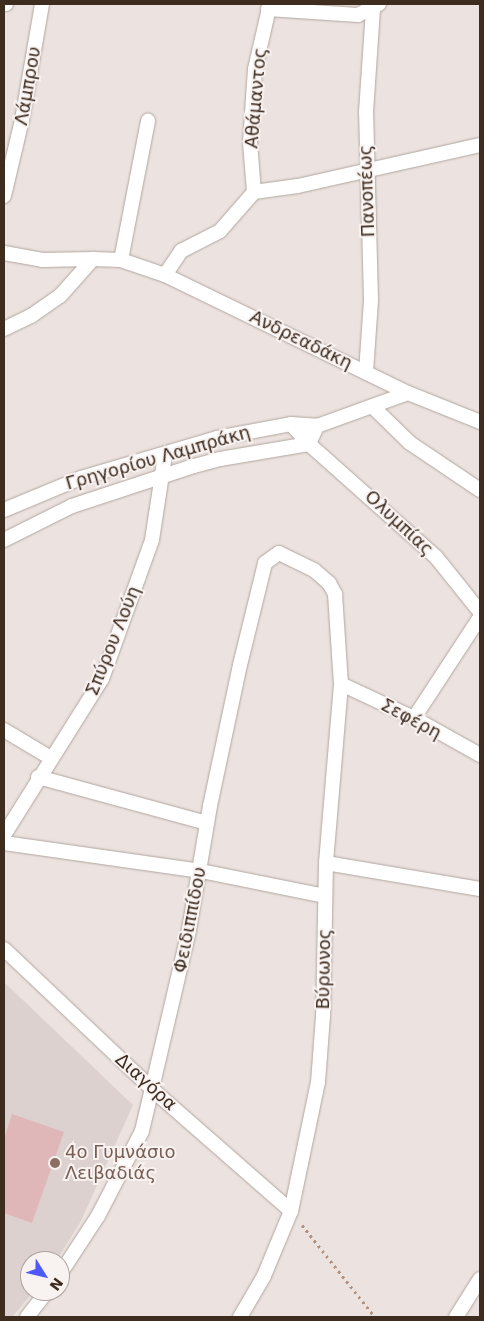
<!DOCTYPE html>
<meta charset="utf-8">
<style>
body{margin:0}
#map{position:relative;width:484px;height:1321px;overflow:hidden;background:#ece3e0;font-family:"DejaVu Sans",sans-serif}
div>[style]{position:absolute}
.built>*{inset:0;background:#dcd1ce}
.green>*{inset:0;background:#dfb7b8}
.path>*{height:3px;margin-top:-1.5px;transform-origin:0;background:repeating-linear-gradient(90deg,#b2927e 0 2.5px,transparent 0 6.5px)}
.roads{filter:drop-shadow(0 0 1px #b1a59e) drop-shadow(0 0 1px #b1a59e)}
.minor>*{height:14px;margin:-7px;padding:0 7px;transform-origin:7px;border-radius:7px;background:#fff}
.tertiary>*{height:14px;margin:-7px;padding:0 7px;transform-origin:7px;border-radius:7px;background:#fff}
.dots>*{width:14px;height:14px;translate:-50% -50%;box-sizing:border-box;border:2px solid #f8f2f1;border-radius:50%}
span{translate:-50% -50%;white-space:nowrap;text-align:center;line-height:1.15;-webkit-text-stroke:4px #f8f2f1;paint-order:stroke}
.street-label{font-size:18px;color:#3e2c1f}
.education-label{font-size:18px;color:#785e54}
.left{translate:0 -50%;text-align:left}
.frame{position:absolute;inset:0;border:5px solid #3e2c1f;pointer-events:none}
.north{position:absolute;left:20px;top:1251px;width:50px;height:50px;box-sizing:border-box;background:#f8f2f1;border:1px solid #aea39d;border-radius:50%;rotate:126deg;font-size:14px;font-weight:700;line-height:20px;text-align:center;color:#3e2c1f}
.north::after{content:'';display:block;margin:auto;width:18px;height:22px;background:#4e58fc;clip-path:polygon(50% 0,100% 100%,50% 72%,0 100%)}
</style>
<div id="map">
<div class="built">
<div style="clip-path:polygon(4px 982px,133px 1105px,81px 1221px,56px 1261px,30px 1261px,30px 1291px,34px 1291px,12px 1317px,4px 1317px)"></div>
</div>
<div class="green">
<div style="clip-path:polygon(12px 1114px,64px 1132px,32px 1223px,4px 1213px,4px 1139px)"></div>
</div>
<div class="path">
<div style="left:302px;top:1225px;width:117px;rotate:51.6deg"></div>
</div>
<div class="roads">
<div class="minor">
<div style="left:4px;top:4px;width:2px"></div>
<div style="left:268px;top:9px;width:90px;rotate:3.8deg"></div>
<div style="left:358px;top:15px;width:24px;rotate:-28deg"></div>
<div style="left:254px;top:192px;width:50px;rotate:-94.6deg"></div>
<div style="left:250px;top:142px;width:73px;rotate:-86.1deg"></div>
<div style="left:255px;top:69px;width:67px;rotate:-77deg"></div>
<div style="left:4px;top:196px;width:78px;rotate:-76.7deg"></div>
<div style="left:22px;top:120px;width:118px;rotate:-80.2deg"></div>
<div style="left:4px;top:253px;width:39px;rotate:10deg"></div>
<div style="left:42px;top:260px;width:51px;rotate:-1.1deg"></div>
<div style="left:121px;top:260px;width:142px;rotate:-79deg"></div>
<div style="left:165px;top:275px;width:29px;rotate:-56deg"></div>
<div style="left:181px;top:251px;width:44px;rotate:-27.1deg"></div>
<div style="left:220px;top:231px;width:52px;rotate:-48.9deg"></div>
<div style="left:254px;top:192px;width:44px;rotate:-7.8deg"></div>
<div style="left:298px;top:186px;width:187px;rotate:-12.7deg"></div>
<div style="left:4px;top:329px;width:30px;rotate:-26deg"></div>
<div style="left:31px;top:316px;width:35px;rotate:-35deg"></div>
<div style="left:60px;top:296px;width:50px;rotate:-48.3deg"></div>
<div style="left:93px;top:259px;width:28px;rotate:2deg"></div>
<div style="left:121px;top:260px;width:46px;rotate:18.8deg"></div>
<div style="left:165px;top:275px;width:270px;rotate:25.9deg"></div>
<div style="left:366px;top:372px;width:72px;rotate:-86deg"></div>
<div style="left:371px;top:300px;width:188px;rotate:-91.5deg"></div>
<div style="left:366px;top:112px;width:102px;rotate:-86.1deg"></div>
<div style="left:374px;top:408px;width:50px;rotate:44.2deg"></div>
<div style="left:410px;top:443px;width:84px;rotate:33.9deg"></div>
<div style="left:291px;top:424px;width:27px;rotate:48deg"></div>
<div style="left:309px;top:444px;width:170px;rotate:41.7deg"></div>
<div style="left:436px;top:557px;width:70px;rotate:51.3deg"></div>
<div style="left:341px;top:684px;width:81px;rotate:25deg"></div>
<div style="left:414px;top:718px;width:76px;rotate:29.3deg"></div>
<div style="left:414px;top:718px;width:121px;rotate:-56.8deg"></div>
<div style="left:4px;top:730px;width:55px;rotate:30.8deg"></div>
<div style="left:38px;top:777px;width:175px;rotate:15.2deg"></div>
<div style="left:4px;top:835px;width:184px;rotate:-57.9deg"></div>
<div style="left:102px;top:679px;width:148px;rotate:-70.2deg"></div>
<div style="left:152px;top:540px;width:86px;rotate:-81.3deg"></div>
<div style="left:4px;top:843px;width:199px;rotate:8.1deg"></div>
<div style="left:201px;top:871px;width:126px;rotate:11.4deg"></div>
<div style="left:326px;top:863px;width:156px;rotate:9.6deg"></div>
<div style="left:4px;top:949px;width:207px;rotate:43.4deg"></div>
<div style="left:154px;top:1091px;width:182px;rotate:41.2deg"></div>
<div style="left:60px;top:1274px;width:69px;rotate:-56.8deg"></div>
<div style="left:98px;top:1216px;width:96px;rotate:-62.6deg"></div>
<div style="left:142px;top:1131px;width:206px;rotate:-76.8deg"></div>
<div style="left:189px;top:930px;width:126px;rotate:-80.4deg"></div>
<div style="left:210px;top:806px;width:144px;rotate:-78deg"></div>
<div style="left:240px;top:665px;width:105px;rotate:-76.2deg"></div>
<div style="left:265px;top:563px;width:17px;rotate:-36deg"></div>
<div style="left:279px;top:553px;width:39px;rotate:26deg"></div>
<div style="left:314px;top:570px;width:20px;rotate:41deg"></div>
<div style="left:329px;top:583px;width:13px;rotate:61deg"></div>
<div style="left:335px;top:594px;width:90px;rotate:86.2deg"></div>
<div style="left:341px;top:684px;width:180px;rotate:94.8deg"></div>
<div style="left:326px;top:863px;width:153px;rotate:91.1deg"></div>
<div style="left:323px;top:1016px;width:66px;rotate:94.3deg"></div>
<div style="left:318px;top:1082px;width:132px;rotate:101.8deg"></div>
<div style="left:291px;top:1211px;width:70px;rotate:112.6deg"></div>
<div style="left:264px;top:1276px;width:48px;rotate:120.3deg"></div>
<div style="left:27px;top:1317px;width:33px;rotate:-52deg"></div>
</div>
<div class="tertiary">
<div style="left:4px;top:510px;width:83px;rotate:-22.6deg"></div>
<div style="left:81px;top:478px;width:142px;rotate:-16.4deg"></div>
<div style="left:217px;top:438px;width:75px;rotate:-10.7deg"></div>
<div style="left:291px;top:424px;width:26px;rotate:4deg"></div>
<div style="left:317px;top:426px;width:97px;rotate:-19.9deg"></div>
<div style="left:408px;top:393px;width:78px;rotate:21.9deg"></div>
<div style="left:4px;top:540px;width:76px;rotate:-26.6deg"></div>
<div style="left:72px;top:506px;width:128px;rotate:-18.2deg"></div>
<div style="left:194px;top:466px;width:27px;rotate:-15deg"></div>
<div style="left:220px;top:459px;width:90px;rotate:-9.6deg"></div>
<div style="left:309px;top:444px;width:20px;rotate:-66deg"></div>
<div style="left:456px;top:1317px;width:45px;rotate:-57.7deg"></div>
</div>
</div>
<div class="dots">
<div style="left:55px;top:1163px;background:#8d6e63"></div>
</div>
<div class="street-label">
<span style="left:28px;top:86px;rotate:-80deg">Λάμπρου</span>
<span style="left:256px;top:98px;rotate:-85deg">Αθάμαντος</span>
<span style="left:367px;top:191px;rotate:-92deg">Πανοπέως</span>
<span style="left:301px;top:340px;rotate:26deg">Ανδρεαδάκη</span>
<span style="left:158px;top:458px;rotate:-16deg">Γρηγορίου Λαμπράκη</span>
<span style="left:399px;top:523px;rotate:43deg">Ολυμπίας</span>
<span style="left:113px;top:641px;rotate:-68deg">Σπύρου Λούη</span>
<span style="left:411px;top:719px;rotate:28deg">Σεφέρη</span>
<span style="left:190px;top:920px;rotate:-79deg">Φειδιππίδου</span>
<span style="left:324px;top:969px;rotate:-89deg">Βύρωνος</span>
<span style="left:146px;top:1082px;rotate:42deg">Διαγόρα</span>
</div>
<div class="education-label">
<span class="left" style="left:65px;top:1163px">4o Γυμνάσιο<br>Λειβαδιάς</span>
</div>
<div class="frame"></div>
<div class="north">N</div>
</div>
